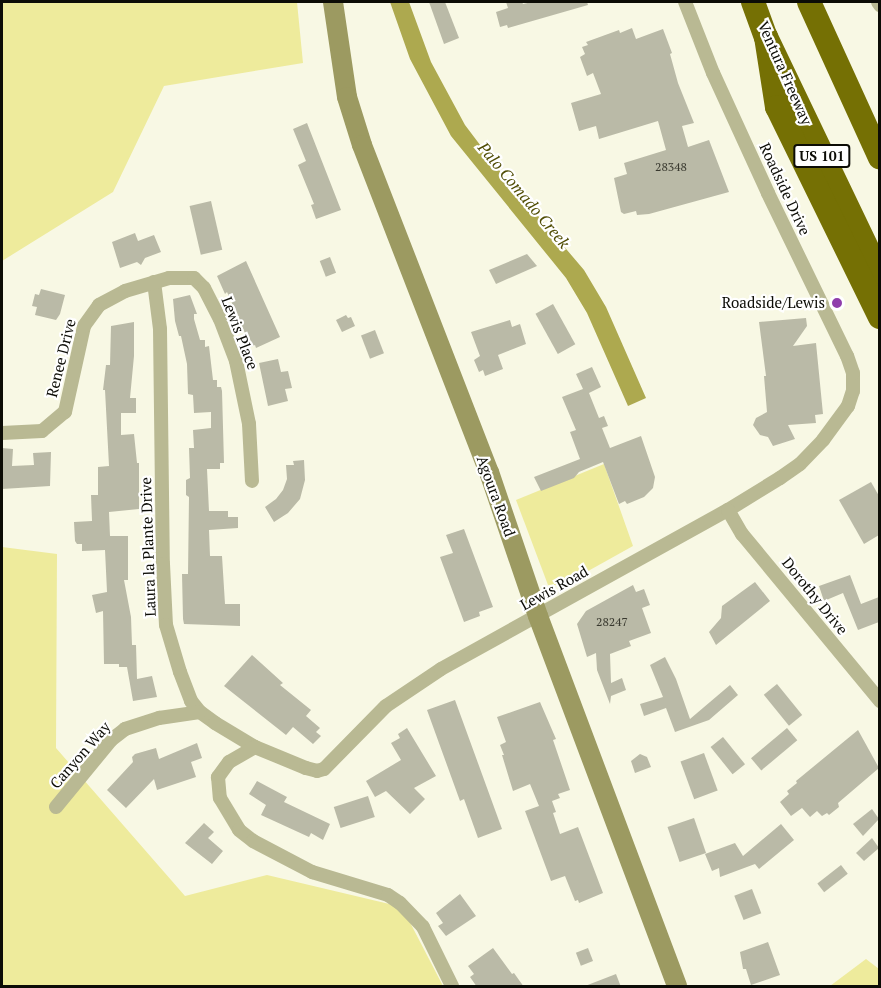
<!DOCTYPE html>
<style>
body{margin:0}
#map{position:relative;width:881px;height:988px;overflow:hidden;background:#f8f8e4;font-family:"PT Serif",serif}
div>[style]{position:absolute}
.green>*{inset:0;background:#eeeb9c}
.water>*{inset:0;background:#ada94f}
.building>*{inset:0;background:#babaa7;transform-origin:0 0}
.street>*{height:14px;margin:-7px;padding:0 7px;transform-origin:7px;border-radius:7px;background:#b9b993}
.secondary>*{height:20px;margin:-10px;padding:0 10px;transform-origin:10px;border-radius:10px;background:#9c9a61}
.highway>*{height:24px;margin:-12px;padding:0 12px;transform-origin:12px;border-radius:12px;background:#757004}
.dots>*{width:16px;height:16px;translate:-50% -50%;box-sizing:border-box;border:3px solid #fff;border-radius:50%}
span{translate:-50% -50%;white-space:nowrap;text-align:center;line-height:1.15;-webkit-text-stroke:4.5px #fff;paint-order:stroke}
.number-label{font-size:12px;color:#38382e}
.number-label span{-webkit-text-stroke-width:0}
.shield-label span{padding:2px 4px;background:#fff;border:2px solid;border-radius:4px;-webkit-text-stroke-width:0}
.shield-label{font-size:14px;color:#0c0c06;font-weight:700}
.street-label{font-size:15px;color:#0c0c06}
.poi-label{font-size:15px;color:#0c0c06}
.right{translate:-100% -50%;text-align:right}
.water-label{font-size:16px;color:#504d04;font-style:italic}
.frame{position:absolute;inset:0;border:3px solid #0c0c06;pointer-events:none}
</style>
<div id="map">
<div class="green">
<div style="clip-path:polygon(2px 2px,297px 2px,303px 63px,164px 86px,113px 192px,2px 261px)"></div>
<div style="clip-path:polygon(604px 464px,633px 546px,563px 585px,548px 585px,516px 500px)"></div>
<div style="clip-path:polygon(2px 547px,57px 554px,56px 748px,185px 896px,267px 875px,402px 907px,443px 986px,2px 986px)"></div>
<div style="clip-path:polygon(866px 959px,879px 969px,879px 986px,830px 986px)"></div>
</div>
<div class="water">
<div style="clip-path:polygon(390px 2px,409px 2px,431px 62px,465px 125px,499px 170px,584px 270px,606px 307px,646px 398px,628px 406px,587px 313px,566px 278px,451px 136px,410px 59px)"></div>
</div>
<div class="building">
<div style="clip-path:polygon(429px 2px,445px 2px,459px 38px,444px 44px)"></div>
<div style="clip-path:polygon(506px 2px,522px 2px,523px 4px,532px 2px,587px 2px,588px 5px,508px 28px,507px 25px,500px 27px,496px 12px,508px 8px)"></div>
<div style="clip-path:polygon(632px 28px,636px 39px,663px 29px,672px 53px,670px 54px,678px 83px,694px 123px,682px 126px,688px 147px,709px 140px,729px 192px,649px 214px,637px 215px,636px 211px,624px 214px,621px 212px,614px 178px,627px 174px,624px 163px,666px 150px,658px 121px,599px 139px,596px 126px,579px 131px,571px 103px,601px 94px,593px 73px,587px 76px,580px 57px,585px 54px,582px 47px,588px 45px,586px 42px,619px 30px,620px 33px)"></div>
<div style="clip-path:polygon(307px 123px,341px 210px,316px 219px,311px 205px,314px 204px,298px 165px,306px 161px,293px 129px)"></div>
<div style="left:211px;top:201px;width:50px;height:22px;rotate:77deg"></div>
<div style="clip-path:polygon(135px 233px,138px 241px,154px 235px,161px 252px,145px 258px,141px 265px,137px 262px,120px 268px,112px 242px)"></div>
<div style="clip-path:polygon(527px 254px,537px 266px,496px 284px,489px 270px)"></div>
<div style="left:330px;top:257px;width:17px;height:11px;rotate:69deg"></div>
<div style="clip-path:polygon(246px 261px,280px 337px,256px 348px,255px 345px,251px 347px,227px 292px,225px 294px,217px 276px)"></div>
<div style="clip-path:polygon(41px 289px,65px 295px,60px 314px,56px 320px,35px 315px,37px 307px,32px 306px,35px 294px,39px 295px)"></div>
<div style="clip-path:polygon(190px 295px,197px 314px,194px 314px,194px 319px,200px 340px,205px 340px,205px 347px,209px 346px,213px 380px,217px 380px,217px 387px,221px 387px,222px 391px,224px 463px,220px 463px,220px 469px,207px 469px,209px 511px,228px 511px,228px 517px,238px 517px,238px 528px,209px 530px,210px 556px,222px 556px,225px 604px,240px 604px,240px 626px,184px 624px,183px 619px,182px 574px,188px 574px,189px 497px,186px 495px,186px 480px,190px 478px,189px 448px,194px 448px,193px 430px,211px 428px,211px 412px,194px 413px,193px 395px,188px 394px,187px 364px,181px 336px,179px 336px,175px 321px,173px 299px)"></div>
<div style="left:553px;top:304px;width:46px;height:20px;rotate:61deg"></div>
<div style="clip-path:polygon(346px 315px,348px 318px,351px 317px,355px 326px,342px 332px,336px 320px)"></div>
<div style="clip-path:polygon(806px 318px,807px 326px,793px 346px,816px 343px,823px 414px,815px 415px,816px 423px,788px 425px,795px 439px,773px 446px,768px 437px,760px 435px,753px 425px,756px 418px,767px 412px,764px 376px,766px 376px,759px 322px)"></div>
<div style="clip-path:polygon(510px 320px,512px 327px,520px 324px,526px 344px,498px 355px,503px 369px,485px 376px,483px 370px,479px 372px,474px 360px,480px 356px,471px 332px)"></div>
<div style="clip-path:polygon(134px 322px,134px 356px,130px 398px,136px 398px,136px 413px,121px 413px,121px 435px,134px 434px,137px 463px,139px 463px,139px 509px,109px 512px,110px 536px,128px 536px,128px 580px,124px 580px,131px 617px,132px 645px,136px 645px,137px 679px,152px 676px,157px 697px,133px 701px,127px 667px,119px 667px,119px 664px,104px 664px,103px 611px,96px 613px,92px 595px,107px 592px,105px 550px,82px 551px,82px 544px,77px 544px,75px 541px,74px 522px,92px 521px,91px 495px,98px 495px,98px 467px,109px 466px,105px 390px,103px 390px,106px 365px,110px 365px,111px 326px)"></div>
<div style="left:375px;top:330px;width:25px;height:15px;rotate:69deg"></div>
<div style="clip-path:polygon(278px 359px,281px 372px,288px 371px,292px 388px,285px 389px,288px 401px,268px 406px,259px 363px)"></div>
<div style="clip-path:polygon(592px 367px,601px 387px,589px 393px,599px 418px,604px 416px,608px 426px,602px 428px,610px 448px,641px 436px,655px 477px,653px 488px,644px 497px,627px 504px,625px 501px,619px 504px,603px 462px,579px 472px,574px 478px,541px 491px,534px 477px,580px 459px,570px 432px,576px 430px,562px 397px,583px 389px,576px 374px)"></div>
<div style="clip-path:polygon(2px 448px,13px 449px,12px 466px,34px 465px,33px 453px,51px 452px,50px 486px,2px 489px)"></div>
<div style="clip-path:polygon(304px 460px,305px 480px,300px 499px,288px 513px,274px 522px,265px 507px,276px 499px,283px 490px,287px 479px,286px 465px,294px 465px,293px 461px)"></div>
<div style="clip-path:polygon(871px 482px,879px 496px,879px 535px,864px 544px,839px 500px)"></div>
<div style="clip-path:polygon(464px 529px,493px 607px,479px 612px,480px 616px,464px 622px,440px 557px,453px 553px,446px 535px)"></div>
<div style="clip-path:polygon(850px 575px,861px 604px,879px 597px,879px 622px,858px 630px,843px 593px,824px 601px,819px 586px)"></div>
<div style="clip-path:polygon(755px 582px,770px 601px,716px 645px,709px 632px,721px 618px,722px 606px)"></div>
<div style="clip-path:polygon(633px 585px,636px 592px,644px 589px,650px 605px,642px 608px,651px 633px,629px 641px,631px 646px,610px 654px,611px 683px,622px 678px,626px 690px,611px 696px,610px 704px,597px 670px,596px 653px,587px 657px,577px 624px,586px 611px)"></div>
<div style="clip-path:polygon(252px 655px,283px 683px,280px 685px,311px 710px,306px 716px,320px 728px,316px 732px,321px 736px,313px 744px,293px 727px,286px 735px,224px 686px)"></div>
<div style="clip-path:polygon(665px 657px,676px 679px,690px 719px,730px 685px,738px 695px,709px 720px,675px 732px,666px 708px,644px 716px,640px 704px,663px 697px,650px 665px)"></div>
<div style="left:777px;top:684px;width:40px;height:17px;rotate:51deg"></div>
<div style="clip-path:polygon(455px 700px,502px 829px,478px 838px,464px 799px,460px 801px,427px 710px)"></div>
<div style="clip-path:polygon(540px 702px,556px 739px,553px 740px,570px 790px,558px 794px,560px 798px,552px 801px,556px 812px,553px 813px,560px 834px,578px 827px,603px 893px,579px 903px,578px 900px,575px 901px,565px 876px,551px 881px,525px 811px,539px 806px,530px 784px,513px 791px,502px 755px,504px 755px,500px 745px,506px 742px,497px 717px)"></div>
<div style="clip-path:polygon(407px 728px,436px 776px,414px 788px,425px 799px,410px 814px,386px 791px,375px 797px,366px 781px,401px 760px,391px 743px,400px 738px,398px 734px)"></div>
<div style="left:787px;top:728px;width:16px;height:47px;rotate:50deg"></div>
<div style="clip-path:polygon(858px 730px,879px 768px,838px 803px,839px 807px,829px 815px,827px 813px,822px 816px,817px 811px,810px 817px,802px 808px,791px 816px,780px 802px,789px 794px,787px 791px,797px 783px,796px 781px)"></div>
<div style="left:723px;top:737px;width:35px;height:16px;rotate:51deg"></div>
<div style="clip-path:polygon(197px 743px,202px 758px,191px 762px,196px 777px,157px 790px,154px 779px,126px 808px,107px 790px,133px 762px,132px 757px,135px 754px,156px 748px,159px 759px)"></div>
<div style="left:704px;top:753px;width:40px;height:25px;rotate:70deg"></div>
<div style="clip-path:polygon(640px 754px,647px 757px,651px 767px,635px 773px,631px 761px)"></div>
<div style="clip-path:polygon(257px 781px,287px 797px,284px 802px,330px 824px,323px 840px,311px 833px,309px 837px,261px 815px,266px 805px,249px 794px)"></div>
<div style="left:368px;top:796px;width:22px;height:36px;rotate:72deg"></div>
<div style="clip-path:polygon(872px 809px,879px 819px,863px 836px,853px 824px)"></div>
<div style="left:694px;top:818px;width:37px;height:28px;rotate:71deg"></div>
<div style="clip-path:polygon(204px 823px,214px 832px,208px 838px,223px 851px,212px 864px,185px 843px)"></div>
<div style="clip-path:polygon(781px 824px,794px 840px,759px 869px,755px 864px,720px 877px,719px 868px,712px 871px,705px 854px,735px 843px,743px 856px)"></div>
<div style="clip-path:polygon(872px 838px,879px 848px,864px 861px,856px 853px)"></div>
<div style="left:841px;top:865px;width:11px;height:30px;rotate:52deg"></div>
<div style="left:752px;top:889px;width:26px;height:19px;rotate:69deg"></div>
<div style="clip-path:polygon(460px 894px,476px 916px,446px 936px,438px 926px,443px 923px,436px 913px)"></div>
<div style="clip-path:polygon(768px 942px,780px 975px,751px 985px,746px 969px,743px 969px,740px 952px)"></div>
<div style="clip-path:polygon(493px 948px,512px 974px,514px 973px,524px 987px,477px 987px,470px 977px,474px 974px,468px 966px)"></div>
<div style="left:588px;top:948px;width:14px;height:13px;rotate:69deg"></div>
<div style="clip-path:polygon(616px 974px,621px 987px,585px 987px,585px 986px)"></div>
</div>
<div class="street">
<div style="left:878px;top:2px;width:4px;rotate:56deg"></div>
<div style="left:154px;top:282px;width:47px;rotate:82.7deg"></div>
<div style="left:160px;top:329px;width:235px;rotate:89.3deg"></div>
<div style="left:163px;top:564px;width:61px;rotate:87.2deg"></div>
<div style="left:166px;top:625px;width:49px;rotate:73.4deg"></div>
<div style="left:180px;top:672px;width:31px;rotate:69deg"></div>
<div style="left:191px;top:701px;width:14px;rotate:51deg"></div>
<div style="left:200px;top:712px;width:19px;rotate:36deg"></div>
<div style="left:215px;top:723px;width:47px;rotate:31deg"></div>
<div style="left:255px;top:747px;width:55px;rotate:22.4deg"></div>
<div style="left:306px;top:768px;width:11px;rotate:15deg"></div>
<div style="left:317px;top:771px;width:7px;rotate:-16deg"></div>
<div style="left:324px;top:769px;width:88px;rotate:-45.5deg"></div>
<div style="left:386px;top:706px;width:66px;rotate:-33.9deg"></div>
<div style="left:441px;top:669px;width:328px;rotate:-29deg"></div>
<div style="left:728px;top:510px;width:61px;rotate:-31.6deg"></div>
<div style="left:780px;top:478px;width:24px;rotate:-35deg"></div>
<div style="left:800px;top:464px;width:33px;rotate:-46deg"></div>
<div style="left:823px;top:440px;width:42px;rotate:-53.7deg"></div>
<div style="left:848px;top:406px;width:16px;rotate:-72deg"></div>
<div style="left:853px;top:391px;width:18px;rotate:-90deg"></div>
<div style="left:853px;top:373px;width:18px;rotate:-109deg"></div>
<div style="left:847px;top:356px;width:181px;rotate:-115.9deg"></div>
<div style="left:768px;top:193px;width:132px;rotate:-114.6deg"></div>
<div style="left:713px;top:73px;width:76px;rotate:-111.5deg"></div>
<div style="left:2px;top:433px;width:40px;rotate:-2.9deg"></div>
<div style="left:42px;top:431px;width:30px;rotate:-40deg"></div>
<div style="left:65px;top:412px;width:88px;rotate:-77.5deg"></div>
<div style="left:84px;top:326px;width:26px;rotate:-54deg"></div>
<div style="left:99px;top:305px;width:30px;rotate:-28deg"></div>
<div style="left:125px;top:291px;width:46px;rotate:-16.5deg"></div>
<div style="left:169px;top:278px;width:25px"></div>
<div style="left:194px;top:278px;width:14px;rotate:45deg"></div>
<div style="left:204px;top:288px;width:35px;rotate:63deg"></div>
<div style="left:220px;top:319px;width:45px;rotate:69.1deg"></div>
<div style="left:236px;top:361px;width:64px;rotate:78.3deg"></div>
<div style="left:249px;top:424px;width:57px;rotate:87deg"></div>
<div style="left:728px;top:510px;width:28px;rotate:60deg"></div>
<div style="left:742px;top:534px;width:217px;rotate:50.4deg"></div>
<div style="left:255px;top:747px;width:30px;rotate:150deg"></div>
<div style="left:229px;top:762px;width:19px;rotate:126deg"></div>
<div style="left:218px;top:777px;width:21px;rotate:85deg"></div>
<div style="left:220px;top:798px;width:37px;rotate:59deg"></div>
<div style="left:239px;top:830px;width:18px;rotate:38deg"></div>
<div style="left:253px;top:841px;width:67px;rotate:27.7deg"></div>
<div style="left:312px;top:872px;width:79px;rotate:16.8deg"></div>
<div style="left:388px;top:895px;width:14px;rotate:34deg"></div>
<div style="left:400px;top:903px;width:33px;rotate:46deg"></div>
<div style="left:423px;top:927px;width:66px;rotate:63.8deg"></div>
<div style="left:56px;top:807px;width:87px;rotate:-50.6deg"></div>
<div style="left:111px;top:740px;width:18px;rotate:-38deg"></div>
<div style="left:125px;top:729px;width:36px;rotate:-18deg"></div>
<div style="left:159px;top:718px;width:41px;rotate:-8.3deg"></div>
</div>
<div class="secondary">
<div style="left:333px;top:2px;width:96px;rotate:81.6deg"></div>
<div style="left:347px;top:97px;width:50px;rotate:72.6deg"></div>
<div style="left:362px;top:145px;width:351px;rotate:68.8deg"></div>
<div style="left:489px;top:472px;width:152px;rotate:71.2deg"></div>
<div style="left:538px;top:616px;width:395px;rotate:69.4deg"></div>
</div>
<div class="highway">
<div style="left:753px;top:2px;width:37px;rotate:70deg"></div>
<div style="left:766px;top:37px;width:264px;rotate:64.4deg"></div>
<div style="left:809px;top:2px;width:171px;rotate:65.5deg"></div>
<div style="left:766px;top:37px;width:71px;rotate:81.1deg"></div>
<div style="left:777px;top:107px;width:234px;rotate:63.9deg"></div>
</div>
<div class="dots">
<div style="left:837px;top:303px;background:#8f3dab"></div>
</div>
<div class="number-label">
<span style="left:671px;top:167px">28348</span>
<span style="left:612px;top:622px">28247</span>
</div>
<div class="shield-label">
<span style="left:822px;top:156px">US 101</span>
</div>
<div class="street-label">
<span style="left:785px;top:73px;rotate:66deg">Ventura Freeway</span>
<span style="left:785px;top:189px;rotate:65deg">Roadside Drive</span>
<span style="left:240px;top:333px;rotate:69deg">Lewis Place</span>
<span style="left:61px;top:358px;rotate:-76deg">Renee Drive</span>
<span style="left:496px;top:496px;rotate:70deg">Agoura Road</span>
<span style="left:148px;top:547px;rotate:-92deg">Laura la Plante Drive</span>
<span style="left:554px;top:588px;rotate:-29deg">Lewis Road</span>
<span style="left:815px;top:596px;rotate:51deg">Dorothy Drive</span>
<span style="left:80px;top:755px;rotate:-49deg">Canyon Way</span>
</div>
<div class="poi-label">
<span class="right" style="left:825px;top:303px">Roadside/Lewis</span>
</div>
<div class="water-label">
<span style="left:524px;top:195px;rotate:50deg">Palo Comado Creek</span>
</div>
<div class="frame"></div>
</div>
